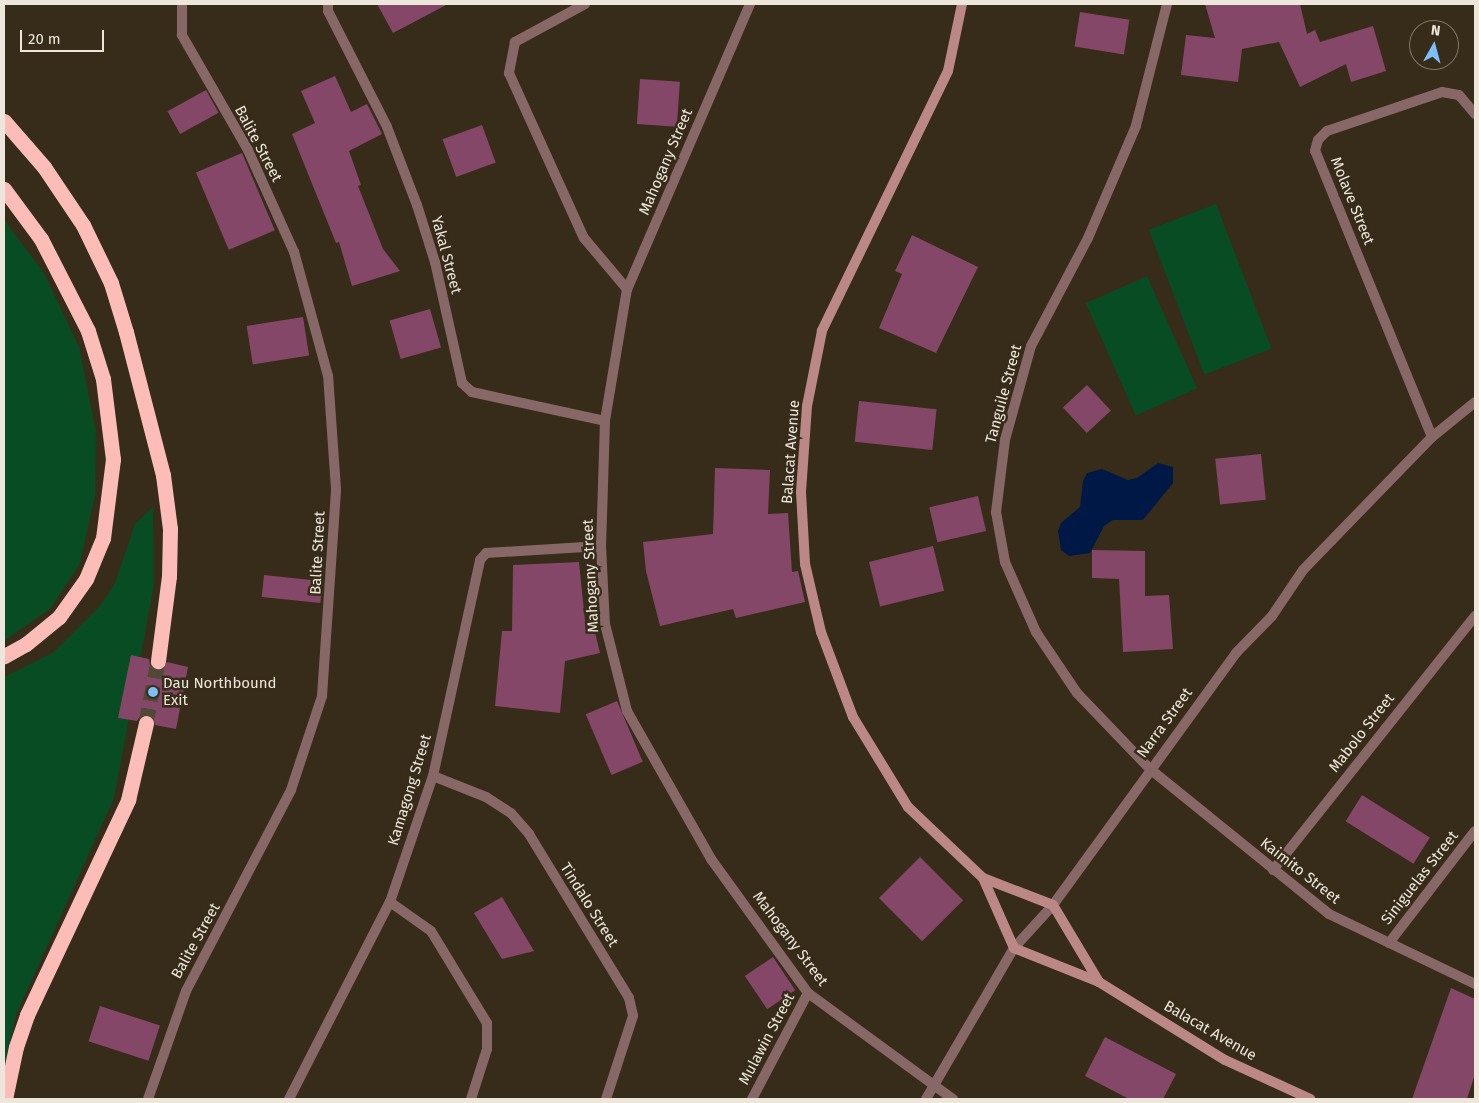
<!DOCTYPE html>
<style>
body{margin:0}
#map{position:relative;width:1479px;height:1103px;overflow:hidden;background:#372c19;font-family:"Fira Sans",sans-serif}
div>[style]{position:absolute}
.green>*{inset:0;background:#084c24;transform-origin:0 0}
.water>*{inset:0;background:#001846}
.building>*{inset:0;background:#844768;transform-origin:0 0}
.highway-tunnel>*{height:15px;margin-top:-7.5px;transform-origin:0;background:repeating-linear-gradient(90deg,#524836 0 15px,transparent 0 23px)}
.street>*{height:10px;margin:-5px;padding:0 5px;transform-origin:5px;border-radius:5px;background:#886866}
.secondary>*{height:10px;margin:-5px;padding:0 5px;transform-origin:5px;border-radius:5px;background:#bb8885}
.highway>*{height:15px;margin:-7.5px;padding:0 7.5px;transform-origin:7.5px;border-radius:7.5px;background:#fcbcb8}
.dots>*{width:14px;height:14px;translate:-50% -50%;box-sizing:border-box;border:2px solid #372c19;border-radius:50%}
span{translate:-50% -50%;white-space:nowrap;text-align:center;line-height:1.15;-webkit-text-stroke:5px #372c19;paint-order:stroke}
.street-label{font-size:15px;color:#ede6da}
.poi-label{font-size:15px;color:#ede6da}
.left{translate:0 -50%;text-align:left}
.frame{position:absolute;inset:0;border:5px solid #ede6da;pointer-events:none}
.north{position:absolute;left:1409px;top:20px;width:50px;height:50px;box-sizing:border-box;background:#372c19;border:1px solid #807666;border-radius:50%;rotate:7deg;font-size:14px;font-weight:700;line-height:20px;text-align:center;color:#ede6da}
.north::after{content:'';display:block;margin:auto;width:18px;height:22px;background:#7bbef8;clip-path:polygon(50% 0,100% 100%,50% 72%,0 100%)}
.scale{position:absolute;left:20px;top:30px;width:84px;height:22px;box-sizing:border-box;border:2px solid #ede6da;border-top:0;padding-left:6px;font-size:15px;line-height:18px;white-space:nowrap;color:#ede6da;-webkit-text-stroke:4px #372c19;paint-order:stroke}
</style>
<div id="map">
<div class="green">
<div style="left:1216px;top:204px;width:155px;height:72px;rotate:69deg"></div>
<div style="clip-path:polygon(4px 220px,44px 273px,79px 347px,96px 432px,95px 495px,80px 563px,51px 608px,4px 641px)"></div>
<div style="left:1147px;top:276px;width:123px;height:67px;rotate:66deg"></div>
<div style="clip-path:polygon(153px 507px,154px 585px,114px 798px,16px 1015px,4px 1070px,4px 677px,54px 652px,100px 606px,115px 583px,135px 524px)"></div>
</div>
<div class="water">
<div style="clip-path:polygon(1158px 463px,1173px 467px,1173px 483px,1143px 520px,1113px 520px,1104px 526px,1090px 553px,1069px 556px,1061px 550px,1058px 531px,1061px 523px,1080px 507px,1083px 481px,1087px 473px,1102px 469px,1128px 480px,1137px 478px)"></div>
</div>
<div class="building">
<div style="clip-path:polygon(377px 4px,448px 4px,393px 33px)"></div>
<div style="clip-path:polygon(1205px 4px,1300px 4px,1307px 34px,1315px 30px,1320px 42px,1373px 26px,1386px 71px,1351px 82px,1346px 64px,1300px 87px,1279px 42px,1242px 49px,1238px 82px,1181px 75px,1186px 35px,1215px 38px)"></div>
<div style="left:1080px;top:12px;width:50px;height:35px;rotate:9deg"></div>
<div style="clip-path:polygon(335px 76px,351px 112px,367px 104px,382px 134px,349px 151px,361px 185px,358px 186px,383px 249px,400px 271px,352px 286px,339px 242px,336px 243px,292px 134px,315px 123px,301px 91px)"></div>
<div style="left:640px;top:79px;width:40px;height:45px;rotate:4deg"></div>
<div style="left:206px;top:90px;width:26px;height:44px;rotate:61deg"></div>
<div style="left:482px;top:125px;width:40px;height:42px;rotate:70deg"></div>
<div style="left:242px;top:153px;width:84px;height:50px;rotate:67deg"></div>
<div style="clip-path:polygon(912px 235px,978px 267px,936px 353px,879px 328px,902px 274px,895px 271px)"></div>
<div style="left:430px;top:309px;width:40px;height:42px;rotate:74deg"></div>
<div style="left:303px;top:317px;width:39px;height:57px;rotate:81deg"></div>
<div style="left:1087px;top:385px;width:35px;height:33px;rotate:47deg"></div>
<div style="left:859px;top:401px;width:78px;height:41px;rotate:6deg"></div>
<div style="left:1261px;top:454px;width:46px;height:46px;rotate:84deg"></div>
<div style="clip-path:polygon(715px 468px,770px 470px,768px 514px,788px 513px,792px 572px,798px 571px,805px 602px,736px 618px,733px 609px,660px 626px,646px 571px,643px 542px,713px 534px)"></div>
<div style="left:978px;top:496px;width:36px;height:50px;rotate:77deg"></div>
<div style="left:933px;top:546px;width:46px;height:66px;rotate:76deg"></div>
<div style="clip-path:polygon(1092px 550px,1145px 551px,1145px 596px,1169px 595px,1173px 649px,1123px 652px,1119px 579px,1092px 578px)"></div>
<div style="clip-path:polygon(579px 562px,585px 621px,592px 620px,600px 653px,565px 661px,560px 713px,495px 706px,502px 631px,512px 631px,513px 565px)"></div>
<div style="left:264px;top:575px;width:59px;height:22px;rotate:6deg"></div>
<div style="clip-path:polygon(131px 655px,149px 659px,150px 665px,156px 670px,162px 669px,167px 662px,188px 667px,176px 729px,155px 725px,153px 717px,148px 714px,140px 716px,137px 721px,118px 718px)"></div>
<div style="left:617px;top:701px;width:66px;height:34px;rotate:67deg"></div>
<div style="left:1362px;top:795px;width:80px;height:31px;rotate:32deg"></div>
<div style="left:920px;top:857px;width:61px;height:58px;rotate:45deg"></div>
<div style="clip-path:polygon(502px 897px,534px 951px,502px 959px,474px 913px)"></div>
<div style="left:773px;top:957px;width:40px;height:34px;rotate:56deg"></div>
<div style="clip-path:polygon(1451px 988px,1475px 999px,1475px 1074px,1467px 1099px,1412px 1099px)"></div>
<div style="left:100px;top:1006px;width:63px;height:37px;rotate:18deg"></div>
<div style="clip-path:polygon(1105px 1037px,1176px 1074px,1163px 1099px,1129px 1099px,1085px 1076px)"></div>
</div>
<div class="highway-tunnel">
<div style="left:146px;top:723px;width:63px;rotate:-79deg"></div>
</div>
<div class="street">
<div style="left:328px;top:4px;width:7px;rotate:90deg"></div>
<div style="left:328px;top:11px;width:130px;rotate:63deg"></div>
<div style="left:387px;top:127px;width:84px;rotate:69deg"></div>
<div style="left:417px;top:205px;width:60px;rotate:72.5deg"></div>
<div style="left:435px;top:262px;width:124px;rotate:77.4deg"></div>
<div style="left:462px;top:383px;width:13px;rotate:42deg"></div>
<div style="left:472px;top:392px;width:136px;rotate:12.3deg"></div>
<div style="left:585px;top:4px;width:80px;rotate:151.5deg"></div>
<div style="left:515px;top:42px;width:32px;rotate:101deg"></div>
<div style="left:509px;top:73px;width:181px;rotate:65.6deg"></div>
<div style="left:584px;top:238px;width:67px;rotate:49.9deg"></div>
<div style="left:750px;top:4px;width:310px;rotate:113.3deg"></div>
<div style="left:627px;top:289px;width:134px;rotate:99.5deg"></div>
<div style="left:605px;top:421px;width:125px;rotate:91.8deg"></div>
<div style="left:601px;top:546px;width:78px;rotate:87.1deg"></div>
<div style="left:605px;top:624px;width:90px;rotate:75.8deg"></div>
<div style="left:627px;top:711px;width:170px;rotate:60.4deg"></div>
<div style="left:711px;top:859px;width:165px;rotate:54.1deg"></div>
<div style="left:808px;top:993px;width:180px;rotate:36.2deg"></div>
<div style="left:1167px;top:4px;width:126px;rotate:104.3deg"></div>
<div style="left:1136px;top:126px;width:122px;rotate:113.2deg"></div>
<div style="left:1088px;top:238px;width:122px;rotate:117.8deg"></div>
<div style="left:1031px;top:346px;width:98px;rotate:105.5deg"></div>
<div style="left:1005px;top:440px;width:73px;rotate:97.1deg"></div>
<div style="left:996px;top:512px;width:51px;rotate:79.8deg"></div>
<div style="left:1005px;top:562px;width:77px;rotate:66.1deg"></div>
<div style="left:1036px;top:632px;width:73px;rotate:56.1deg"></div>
<div style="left:1077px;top:693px;width:105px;rotate:46.2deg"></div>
<div style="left:1150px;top:769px;width:230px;rotate:39deg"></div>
<div style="left:1329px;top:914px;width:162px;rotate:25.6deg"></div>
<div style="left:1432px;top:437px;width:309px;rotate:-112.2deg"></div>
<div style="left:1315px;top:151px;width:11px;rotate:-75deg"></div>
<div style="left:1318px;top:140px;width:13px;rotate:-45deg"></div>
<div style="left:1327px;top:131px;width:121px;rotate:-18.7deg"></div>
<div style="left:1442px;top:92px;width:17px;rotate:10deg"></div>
<div style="left:1459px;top:95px;width:25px;rotate:50deg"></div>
<div style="left:433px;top:776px;width:57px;rotate:21.6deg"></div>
<div style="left:486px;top:797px;width:30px;rotate:33deg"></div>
<div style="left:511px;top:813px;width:28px;rotate:49deg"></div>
<div style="left:529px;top:834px;width:192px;rotate:58.6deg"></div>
<div style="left:629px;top:998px;width:18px;rotate:77deg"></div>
<div style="left:633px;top:1016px;width:87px;rotate:108deg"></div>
<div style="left:1273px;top:870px;width:325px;rotate:-51.5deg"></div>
<div style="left:390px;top:902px;width:50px;rotate:35.3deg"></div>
<div style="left:431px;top:931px;width:108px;rotate:58.7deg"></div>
<div style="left:487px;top:1023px;width:26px;rotate:90deg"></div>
<div style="left:487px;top:1049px;width:52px;rotate:107.7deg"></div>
<div style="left:1389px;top:943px;width:141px;rotate:-52.5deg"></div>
<div style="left:148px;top:1099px;width:114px;rotate:-70.6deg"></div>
<div style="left:186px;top:991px;width:227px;rotate:-62.4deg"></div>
<div style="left:291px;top:790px;width:99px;rotate:-71.7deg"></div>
<div style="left:322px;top:696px;width:207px;rotate:-86.1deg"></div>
<div style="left:336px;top:489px;width:113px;rotate:-94deg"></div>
<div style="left:328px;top:376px;width:129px;rotate:-105.3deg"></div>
<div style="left:294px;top:252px;width:112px;rotate:-114.3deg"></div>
<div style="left:248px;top:150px;width:133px;rotate:-119.9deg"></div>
<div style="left:182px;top:35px;width:31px;rotate:-90deg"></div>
<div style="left:289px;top:1099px;width:221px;rotate:-62.9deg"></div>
<div style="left:390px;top:902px;width:133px;rotate:-71.2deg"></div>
<div style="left:433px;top:776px;width:221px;rotate:-77.7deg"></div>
<div style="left:480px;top:560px;width:9px;rotate:-49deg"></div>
<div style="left:486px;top:553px;width:115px;rotate:-3.5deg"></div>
<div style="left:752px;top:1099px;width:120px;rotate:-62.2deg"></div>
<div style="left:926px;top:1099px;width:175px;rotate:-59.8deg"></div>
<div style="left:1014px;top:948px;width:58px;rotate:-47.8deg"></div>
<div style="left:1053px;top:905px;width:311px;rotate:-54deg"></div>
<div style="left:1236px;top:653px;width:52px;rotate:-45.8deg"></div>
<div style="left:1272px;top:616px;width:55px;rotate:-56deg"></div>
<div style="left:1303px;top:570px;width:185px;rotate:-45.9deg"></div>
<div style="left:1432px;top:437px;width:55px;rotate:-39.1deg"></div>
</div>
<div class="secondary">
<div style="left:962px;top:4px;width:68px;rotate:101.8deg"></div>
<div style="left:948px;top:71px;width:289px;rotate:115.9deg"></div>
<div style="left:822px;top:331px;width:76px;rotate:101.3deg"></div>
<div style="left:807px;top:406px;width:86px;rotate:94deg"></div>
<div style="left:801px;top:492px;width:72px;rotate:86.8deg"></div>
<div style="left:805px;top:564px;width:70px;rotate:76.8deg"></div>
<div style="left:821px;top:632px;width:91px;rotate:69.4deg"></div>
<div style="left:853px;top:717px;width:105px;rotate:58.6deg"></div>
<div style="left:908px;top:807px;width:103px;rotate:43.4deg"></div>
<div style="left:983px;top:878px;width:75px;rotate:21.1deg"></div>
<div style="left:1053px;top:905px;width:90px;rotate:59.1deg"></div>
<div style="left:983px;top:878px;width:77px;rotate:66.1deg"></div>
<div style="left:1014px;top:948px;width:92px;rotate:21.8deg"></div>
<div style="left:1099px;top:982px;width:148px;rotate:31.8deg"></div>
<div style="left:1225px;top:1060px;width:94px;rotate:24.6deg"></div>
</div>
<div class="highway">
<div style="left:4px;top:121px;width:61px;rotate:49deg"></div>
<div style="left:44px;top:167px;width:70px;rotate:56.1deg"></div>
<div style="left:83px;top:225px;width:64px;rotate:64.2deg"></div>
<div style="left:111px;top:283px;width:51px;rotate:73deg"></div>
<div style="left:126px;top:332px;width:148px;rotate:75.5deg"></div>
<div style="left:163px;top:475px;width:54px;rotate:82.6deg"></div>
<div style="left:170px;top:529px;width:47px;rotate:91.2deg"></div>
<div style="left:169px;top:576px;width:86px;rotate:97.4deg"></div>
<div style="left:4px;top:189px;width:62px;rotate:53.5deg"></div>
<div style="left:41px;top:239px;width:103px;rotate:62.9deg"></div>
<div style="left:88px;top:331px;width:50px;rotate:72.6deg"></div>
<div style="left:103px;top:379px;width:81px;rotate:82.9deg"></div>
<div style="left:113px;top:459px;width:80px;rotate:97.2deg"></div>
<div style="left:103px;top:538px;width:44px;rotate:112.5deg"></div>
<div style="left:86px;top:579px;width:47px;rotate:125.4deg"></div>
<div style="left:59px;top:617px;width:43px;rotate:140.7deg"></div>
<div style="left:26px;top:644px;width:25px;rotate:151deg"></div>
<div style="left:5px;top:1099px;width:53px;rotate:-78.1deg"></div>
<div style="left:16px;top:1047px;width:34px;rotate:-71deg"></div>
<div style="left:27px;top:1015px;width:238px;rotate:-64.8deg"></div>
<div style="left:128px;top:800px;width:79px;rotate:-76.8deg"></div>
</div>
<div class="dots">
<div style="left:153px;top:692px;background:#7bbef8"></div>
</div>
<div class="street-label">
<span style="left:258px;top:144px;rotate:62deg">Balite Street</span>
<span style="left:666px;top:162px;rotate:-67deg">Mahogany Street</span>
<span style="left:1352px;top:201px;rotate:68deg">Molave Street</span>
<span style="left:446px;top:255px;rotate:75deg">Yakal Street</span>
<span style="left:1004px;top:394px;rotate:-75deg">Tanguile Street</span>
<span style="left:791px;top:452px;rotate:-86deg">Balacat Avenue</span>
<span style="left:318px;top:553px;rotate:-87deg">Balite Street</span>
<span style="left:591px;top:576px;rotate:-93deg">Mahogany Street</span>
<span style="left:1165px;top:723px;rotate:-54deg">Narra Street</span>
<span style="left:1362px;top:733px;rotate:-52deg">Mabolo Street</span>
<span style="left:410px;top:790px;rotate:-73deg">Kamagong Street</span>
<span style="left:1300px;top:871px;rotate:38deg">Kaimito Street</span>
<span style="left:1420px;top:878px;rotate:-52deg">Siniguelas Street</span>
<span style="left:589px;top:905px;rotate:58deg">Tindalo Street</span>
<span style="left:790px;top:939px;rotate:53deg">Mahogany Street</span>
<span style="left:196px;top:941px;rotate:-61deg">Balite Street</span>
<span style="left:1210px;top:1031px;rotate:30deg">Balacat Avenue</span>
<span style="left:767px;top:1039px;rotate:-62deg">Mulawin Street</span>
</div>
<div class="poi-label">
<span class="left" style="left:163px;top:692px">Dau Northbound<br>Exit</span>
</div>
<div class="frame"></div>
<div class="north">N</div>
<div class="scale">20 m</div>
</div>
